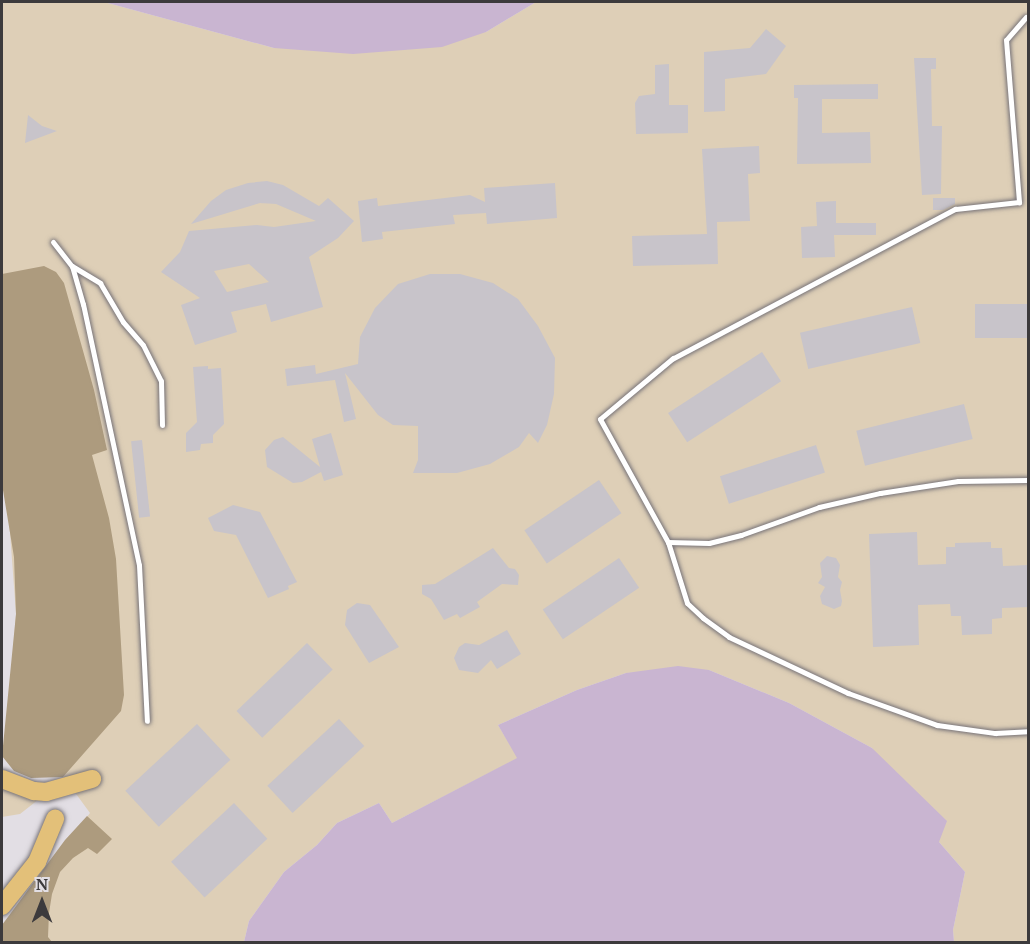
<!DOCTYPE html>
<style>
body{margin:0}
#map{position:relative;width:1030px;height:944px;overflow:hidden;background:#e2dee4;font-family:"PT Serif",serif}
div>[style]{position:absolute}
.green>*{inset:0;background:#decfb7}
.forest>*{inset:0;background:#ad9b7e}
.water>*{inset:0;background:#c9b5d1}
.building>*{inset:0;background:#c8c4ca;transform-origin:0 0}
.roads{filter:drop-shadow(0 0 2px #777378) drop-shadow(0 0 2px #777378)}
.service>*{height:5px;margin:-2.5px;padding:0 2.5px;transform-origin:2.5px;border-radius:2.5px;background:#fff}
.primary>*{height:18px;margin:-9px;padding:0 9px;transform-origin:9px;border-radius:9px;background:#e3c079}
span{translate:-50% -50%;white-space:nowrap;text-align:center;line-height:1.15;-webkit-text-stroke:6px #e2dee4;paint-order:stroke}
.frame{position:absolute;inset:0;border:3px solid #3c3a3c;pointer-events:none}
.north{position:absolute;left:12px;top:872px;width:60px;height:60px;-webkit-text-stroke:4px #e2dee4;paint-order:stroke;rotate:0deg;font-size:16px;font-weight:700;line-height:24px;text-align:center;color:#3c3a3c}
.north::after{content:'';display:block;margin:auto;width:21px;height:27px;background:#3c3a3c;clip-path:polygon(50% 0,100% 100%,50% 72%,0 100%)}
</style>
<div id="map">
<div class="green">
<div style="clip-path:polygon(2px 2px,104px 2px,274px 48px,486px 32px,536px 2px,1028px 2px,1028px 942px,954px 942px,953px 930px,965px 872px,939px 842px,872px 748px,789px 703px,709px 670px,626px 673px,577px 690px,498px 725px,518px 758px,392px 823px,379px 803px,337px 823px,317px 845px,284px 872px,249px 921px,244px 942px,2px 942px,2px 926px,90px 813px,63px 776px,11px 676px,16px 614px,2px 424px)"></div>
<div style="clip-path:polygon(2px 787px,17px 794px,43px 796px,20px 814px,2px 817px)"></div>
</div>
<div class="forest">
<div style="clip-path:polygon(44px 266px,56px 272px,64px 283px,94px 390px,107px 450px,92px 455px,109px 518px,116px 559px,124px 695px,121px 711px,63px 777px,31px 778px,14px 771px,2px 756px,16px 614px,14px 557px,2px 484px,2px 274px)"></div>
<div style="clip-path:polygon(87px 816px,112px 839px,97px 854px,88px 848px,73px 858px,60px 872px,52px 894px,49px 913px,48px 937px,52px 942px,2px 942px,2px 925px,65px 840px)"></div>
</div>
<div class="water">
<div style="clip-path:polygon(104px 2px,536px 2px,486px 32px,442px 47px,353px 54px,274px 48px)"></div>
<div style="clip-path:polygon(678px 666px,709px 670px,789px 703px,872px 748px,947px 821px,939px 842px,965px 872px,953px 930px,954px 942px,244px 942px,249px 921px,284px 872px,317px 845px,337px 823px,379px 803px,392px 823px,517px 758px,498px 725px,577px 690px,626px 673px)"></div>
</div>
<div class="building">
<div style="clip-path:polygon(766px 29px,786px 46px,766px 74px,725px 79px,725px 111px,704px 112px,704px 52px,750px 48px)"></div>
<div style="clip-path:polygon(914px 58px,936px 58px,936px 69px,931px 69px,932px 126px,942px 126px,941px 194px,922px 195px)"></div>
<div style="clip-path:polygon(669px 64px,669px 105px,688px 105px,688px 133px,636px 134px,635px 103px,639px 96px,655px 94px,655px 65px)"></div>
<div style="clip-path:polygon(878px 84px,878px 99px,822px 99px,822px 133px,870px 132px,871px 163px,797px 164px,798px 98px,794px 98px,794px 85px)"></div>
<div style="clip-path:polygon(28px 115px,42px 126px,57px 131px,25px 143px)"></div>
<div style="clip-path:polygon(759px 146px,760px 173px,748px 174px,750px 221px,717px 222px,718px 264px,633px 266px,632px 236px,707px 234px,702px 149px)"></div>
<div style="clip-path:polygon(evenodd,267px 181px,283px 185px,319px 206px,328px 198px,354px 221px,338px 238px,309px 257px,323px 307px,271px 322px,266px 304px,231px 312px,237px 332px,195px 345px,181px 305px,200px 298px,161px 272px,180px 252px,189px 231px,257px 225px,274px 227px,316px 221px,276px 204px,260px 203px,191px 224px,211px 201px,226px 190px,248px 183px,267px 181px,249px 264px,269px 282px,227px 292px,214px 271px,249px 264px)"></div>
<div style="clip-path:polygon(555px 183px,557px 218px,487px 224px,486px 213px,453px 215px,455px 224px,382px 232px,383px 239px,362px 242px,358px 201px,377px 198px,378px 206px,470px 195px,485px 202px,484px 188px)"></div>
<div style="clip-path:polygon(933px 198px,955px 198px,955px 204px,943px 210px,933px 210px)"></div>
<div style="clip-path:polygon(836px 201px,836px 223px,876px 223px,876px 235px,834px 235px,835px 257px,802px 258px,801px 227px,817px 226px,816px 202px)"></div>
<div style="clip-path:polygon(430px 274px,460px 274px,493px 283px,518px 299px,538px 326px,555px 358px,554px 394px,547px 425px,538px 443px,529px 433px,519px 447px,490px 464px,457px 473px,413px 473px,418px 460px,418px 426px,393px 425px,378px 415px,345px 373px,356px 419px,344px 422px,335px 380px,287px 386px,285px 369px,315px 365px,316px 374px,358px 364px,360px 337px,375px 308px,398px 284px)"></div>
<div style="left:1029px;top:304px;width:34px;height:54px;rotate:90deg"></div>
<div style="left:912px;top:307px;width:37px;height:115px;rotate:77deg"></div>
<div style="left:762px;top:352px;width:35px;height:112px;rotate:57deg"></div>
<div style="clip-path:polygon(208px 366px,208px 369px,221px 368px,224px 424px,213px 435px,213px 443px,201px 444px,200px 450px,186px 452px,186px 433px,197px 422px,193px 367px)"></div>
<div style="left:964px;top:404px;width:36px;height:111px;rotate:76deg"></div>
<div style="clip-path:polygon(331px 433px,343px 475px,324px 481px,321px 472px,302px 482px,293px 483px,267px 467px,265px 450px,274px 440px,283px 437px,320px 467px,312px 439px)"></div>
<div style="left:142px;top:440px;width:77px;height:11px;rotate:84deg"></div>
<div style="left:816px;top:445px;width:29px;height:101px;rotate:72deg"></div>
<div style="left:599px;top:480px;width:40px;height:90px;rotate:56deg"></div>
<div style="clip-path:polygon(233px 505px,260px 512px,297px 582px,288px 586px,289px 589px,268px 598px,236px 535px,214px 531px,208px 518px)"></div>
<div style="clip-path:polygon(917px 532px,918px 565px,946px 564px,946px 547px,955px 547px,955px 543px,991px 542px,991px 548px,1002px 548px,1003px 566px,1029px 565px,1029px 607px,1002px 608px,1002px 618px,992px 619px,992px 634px,962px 635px,961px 616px,951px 616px,950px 604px,918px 605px,919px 645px,873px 647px,869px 534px)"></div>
<div style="clip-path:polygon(493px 548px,509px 568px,515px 569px,519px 575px,518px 585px,502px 584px,477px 602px,480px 607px,460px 618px,457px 614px,444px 620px,431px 599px,422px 594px,422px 585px,435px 584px)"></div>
<div style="clip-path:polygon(827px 556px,836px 558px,840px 565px,838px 577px,842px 582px,840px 590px,842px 601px,841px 606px,834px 609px,822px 604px,820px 596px,825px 587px,818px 583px,822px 577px,820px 563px)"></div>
<div style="left:619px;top:558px;width:36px;height:92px;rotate:56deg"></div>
<div style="clip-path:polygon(357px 603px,370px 605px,399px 647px,369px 663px,345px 625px,347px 610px)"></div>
<div style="clip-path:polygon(507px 630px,521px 654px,497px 669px,491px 660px,478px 673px,459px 670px,454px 658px,459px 647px,465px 643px,479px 645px)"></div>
<div style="left:307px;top:643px;width:37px;height:98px;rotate:46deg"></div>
<div style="left:339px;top:719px;width:37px;height:98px;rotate:47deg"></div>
<div style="left:197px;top:724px;width:49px;height:98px;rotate:47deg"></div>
<div style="left:234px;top:803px;width:49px;height:86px;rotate:47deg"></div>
</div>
<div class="roads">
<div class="service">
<div style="left:1026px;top:17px;width:30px;rotate:131deg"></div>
<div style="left:1006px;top:40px;width:163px;rotate:85.4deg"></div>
<div style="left:1019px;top:202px;width:64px;rotate:173.8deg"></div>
<div style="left:955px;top:209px;width:319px;rotate:152.1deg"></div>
<div style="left:673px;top:358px;width:95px;rotate:140.1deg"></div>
<div style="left:600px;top:419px;width:141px;rotate:61.1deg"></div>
<div style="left:668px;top:542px;width:64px;rotate:72.7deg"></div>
<div style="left:687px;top:603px;width:22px;rotate:43deg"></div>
<div style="left:703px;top:618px;width:32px;rotate:36deg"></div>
<div style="left:729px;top:637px;width:132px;rotate:25.2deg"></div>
<div style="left:848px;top:693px;width:95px;rotate:19.8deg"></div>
<div style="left:937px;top:725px;width:59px;rotate:7.9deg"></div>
<div style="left:995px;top:733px;width:33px;rotate:-3deg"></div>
<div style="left:53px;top:242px;width:31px;rotate:52deg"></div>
<div style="left:72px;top:266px;width:40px;rotate:74deg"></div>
<div style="left:83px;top:304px;width:267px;rotate:77.9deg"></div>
<div style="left:139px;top:565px;width:156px;rotate:87.1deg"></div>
<div style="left:72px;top:266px;width:33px;rotate:31deg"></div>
<div style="left:100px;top:283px;width:45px;rotate:59.5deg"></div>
<div style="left:123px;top:322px;width:30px;rotate:49deg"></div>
<div style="left:143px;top:345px;width:40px;rotate:63.4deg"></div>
<div style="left:161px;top:381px;width:44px;rotate:88.7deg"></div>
<div style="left:668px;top:542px;width:41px;rotate:1.4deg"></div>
<div style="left:709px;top:543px;width:33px;rotate:-14deg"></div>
<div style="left:741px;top:535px;width:83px;rotate:-19.7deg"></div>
<div style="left:819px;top:507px;width:63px;rotate:-12.9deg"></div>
<div style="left:880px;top:493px;width:79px;rotate:-8.7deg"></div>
<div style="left:958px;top:481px;width:70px;rotate:-0.8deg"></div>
</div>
<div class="primary">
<div style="left:2px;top:779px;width:34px;rotate:21deg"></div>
<div style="left:34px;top:791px;width:12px;rotate:5deg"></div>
<div style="left:46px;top:792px;width:48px;rotate:-15.8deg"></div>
<div style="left:2px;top:906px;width:56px;rotate:-51.5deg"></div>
<div style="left:37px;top:862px;width:47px;rotate:-67.3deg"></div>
</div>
</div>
<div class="frame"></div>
<div class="north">N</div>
</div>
